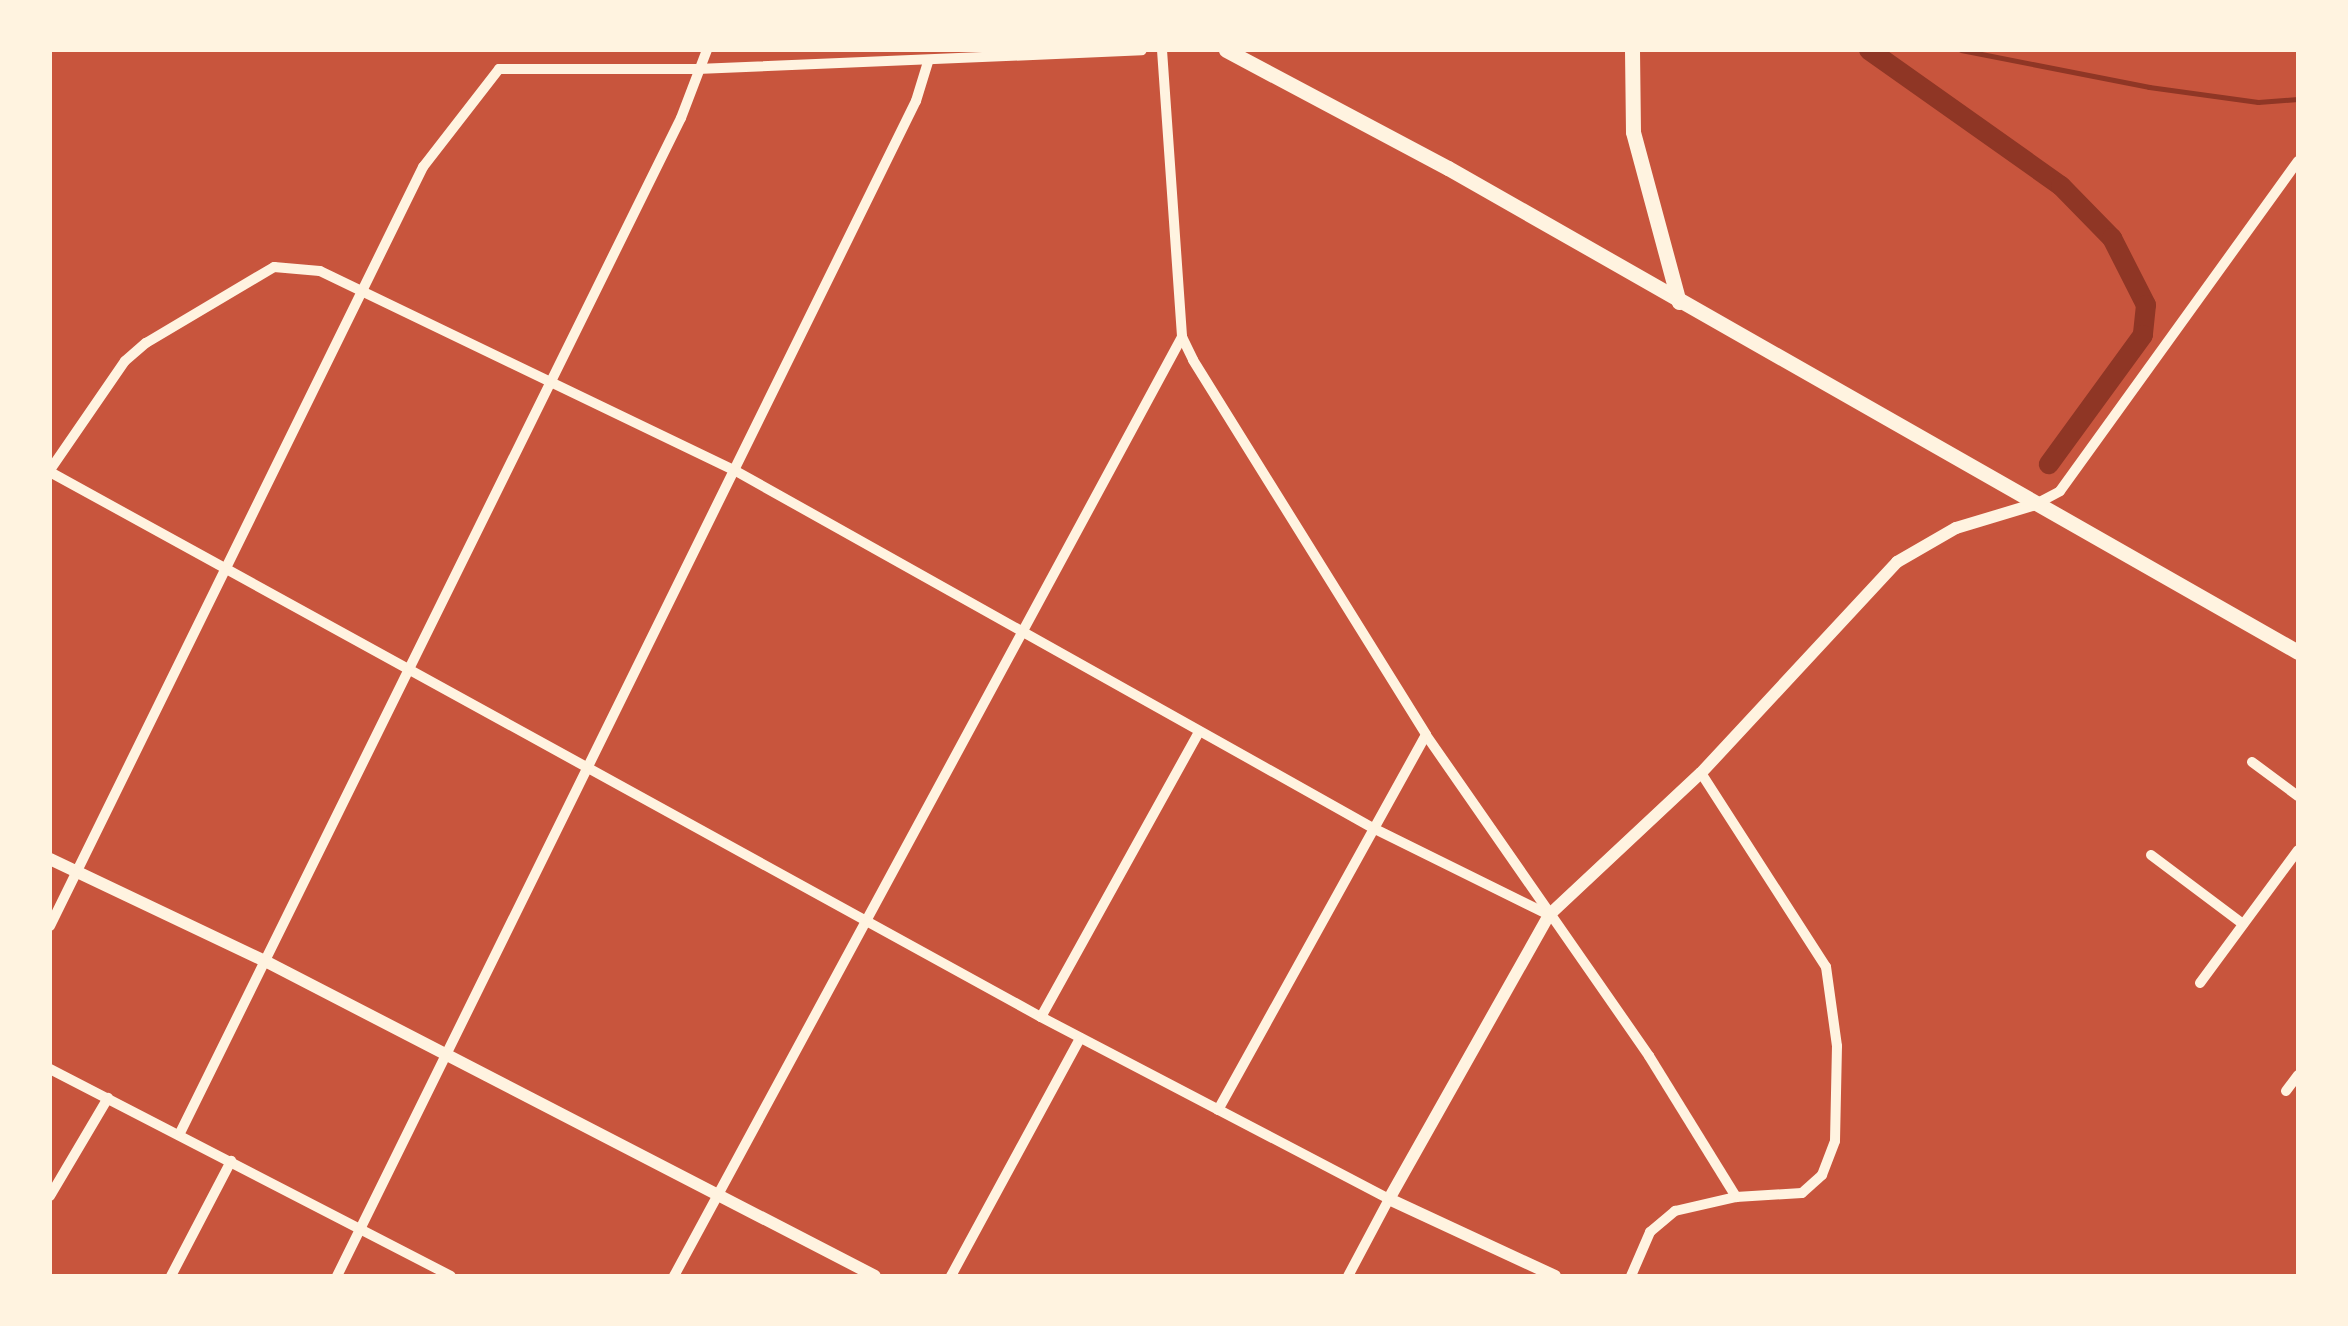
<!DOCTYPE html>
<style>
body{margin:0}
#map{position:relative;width:2348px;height:1326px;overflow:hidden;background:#c8553d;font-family:"Public Sans",sans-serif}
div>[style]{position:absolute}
.stream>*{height:5px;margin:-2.5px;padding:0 2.5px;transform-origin:2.5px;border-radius:2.5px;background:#8f3625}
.canal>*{height:20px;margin:-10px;padding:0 10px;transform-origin:10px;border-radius:10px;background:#8f3625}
.minor>*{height:10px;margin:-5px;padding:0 5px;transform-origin:5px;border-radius:5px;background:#fff3e0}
.tertiary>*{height:12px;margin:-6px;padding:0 6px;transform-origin:6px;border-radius:6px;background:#fff3e0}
.primary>*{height:15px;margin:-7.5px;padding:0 7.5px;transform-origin:7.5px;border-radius:7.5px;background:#fff3e0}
span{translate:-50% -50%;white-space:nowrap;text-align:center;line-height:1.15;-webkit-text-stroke:8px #fff3e0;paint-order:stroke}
.frame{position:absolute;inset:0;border:52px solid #fff3e0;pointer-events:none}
</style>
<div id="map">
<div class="stream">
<div style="left:1961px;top:50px;width:192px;rotate:11.1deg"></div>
<div style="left:2149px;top:87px;width:110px;rotate:7.8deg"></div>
<div style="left:2258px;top:102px;width:40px;rotate:-4.3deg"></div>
</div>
<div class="canal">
<div style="left:1869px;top:50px;width:235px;rotate:35.3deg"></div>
<div style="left:2061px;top:186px;width:73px;rotate:45.6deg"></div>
<div style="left:2112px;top:238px;width:75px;rotate:63.1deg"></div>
<div style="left:2146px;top:305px;width:30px;rotate:96deg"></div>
<div style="left:2143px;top:335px;width:160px;rotate:126.1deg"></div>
</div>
<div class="minor">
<div style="left:1162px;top:50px;width:288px;rotate:86deg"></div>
<div style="left:1182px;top:337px;width:25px;rotate:64deg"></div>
<div style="left:1193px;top:360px;width:441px;rotate:58.1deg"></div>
<div style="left:1426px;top:735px;width:391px;rotate:55.2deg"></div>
<div style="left:1649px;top:1056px;width:166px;rotate:58.3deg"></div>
<div style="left:50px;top:470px;width:132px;rotate:-55.5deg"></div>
<div style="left:125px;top:361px;width:28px;rotate:-41deg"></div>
<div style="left:146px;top:343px;width:149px;rotate:-30.7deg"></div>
<div style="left:274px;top:267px;width:46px;rotate:5deg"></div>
<div style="left:320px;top:271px;width:459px;rotate:25.7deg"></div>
<div style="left:734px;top:470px;width:732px;rotate:29.26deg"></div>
<div style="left:1373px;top:828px;width:196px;rotate:26.3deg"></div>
<div style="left:50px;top:472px;width:1131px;rotate:28.81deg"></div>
<div style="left:1041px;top:1017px;width:393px;rotate:27.6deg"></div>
<div style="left:1389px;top:1199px;width:87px;rotate:118deg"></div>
<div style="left:2036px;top:504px;width:27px;rotate:-28deg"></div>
<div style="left:2060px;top:491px;width:407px;rotate:-54.2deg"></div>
<div style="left:2252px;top:762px;width:57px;rotate:36.5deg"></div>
<div style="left:2151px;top:855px;width:115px;rotate:36.9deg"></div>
<div style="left:50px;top:926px;width:846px;rotate:-63.83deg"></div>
<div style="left:423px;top:167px;width:124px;rotate:-52.2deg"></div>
<div style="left:499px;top:69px;width:198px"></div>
<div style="left:697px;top:69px;width:445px;rotate:-2.4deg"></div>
<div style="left:2200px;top:983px;width:165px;rotate:-53.6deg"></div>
<div style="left:1041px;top:1017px;width:326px;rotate:-61deg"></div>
<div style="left:50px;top:1069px;width:451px;rotate:27.3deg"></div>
<div style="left:2286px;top:1091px;width:20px;rotate:-53deg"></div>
<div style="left:1218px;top:1110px;width:429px;rotate:-61deg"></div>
<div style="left:179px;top:1135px;width:1134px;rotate:-63.73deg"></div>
<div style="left:681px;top:118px;width:73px;rotate:-69.1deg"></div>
<div style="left:50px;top:1196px;width:114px;rotate:-59.4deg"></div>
<div style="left:171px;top:1276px;width:130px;rotate:-62.4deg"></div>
<div style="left:337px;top:1276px;width:1310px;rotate:-63.77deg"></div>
<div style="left:916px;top:101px;width:41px;rotate:-72.9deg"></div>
<div style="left:674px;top:1276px;width:1068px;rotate:-61.59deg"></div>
<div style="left:951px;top:1276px;width:271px;rotate:-61.5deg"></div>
<div style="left:1631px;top:1276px;width:48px;rotate:-66.6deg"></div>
<div style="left:1650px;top:1232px;width:33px;rotate:-40deg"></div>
<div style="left:1675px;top:1211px;width:63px;rotate:-12.9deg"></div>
<div style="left:1736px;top:1197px;width:66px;rotate:-3.5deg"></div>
<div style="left:1802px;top:1193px;width:27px;rotate:-42deg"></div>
<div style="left:1822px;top:1175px;width:36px;rotate:-69deg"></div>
<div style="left:1835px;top:1141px;width:95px;rotate:-88.8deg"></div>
<div style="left:1837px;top:1046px;width:80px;rotate:-97.9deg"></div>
<div style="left:1826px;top:967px;width:231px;rotate:-122.8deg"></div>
</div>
<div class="tertiary">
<div style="left:50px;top:859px;width:240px;rotate:25.4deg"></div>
<div style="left:267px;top:962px;width:684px;rotate:27.31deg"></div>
<div style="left:1555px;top:1276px;width:183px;rotate:-155.1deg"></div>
<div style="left:1389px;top:1199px;width:326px;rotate:-60.6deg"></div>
<div style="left:1549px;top:915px;width:208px;rotate:-43.1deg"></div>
<div style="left:1701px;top:773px;width:288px;rotate:-47.1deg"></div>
<div style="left:1897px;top:562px;width:68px;rotate:-30deg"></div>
<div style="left:1956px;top:528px;width:84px;rotate:-16.7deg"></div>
</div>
<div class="primary">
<div style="left:1226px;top:50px;width:251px;rotate:28deg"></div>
<div style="left:1448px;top:168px;width:978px;rotate:29.66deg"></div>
<div style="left:1632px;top:50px;width:82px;rotate:89.3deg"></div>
<div style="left:1633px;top:132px;width:176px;rotate:74.9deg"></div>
</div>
<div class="frame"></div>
</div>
